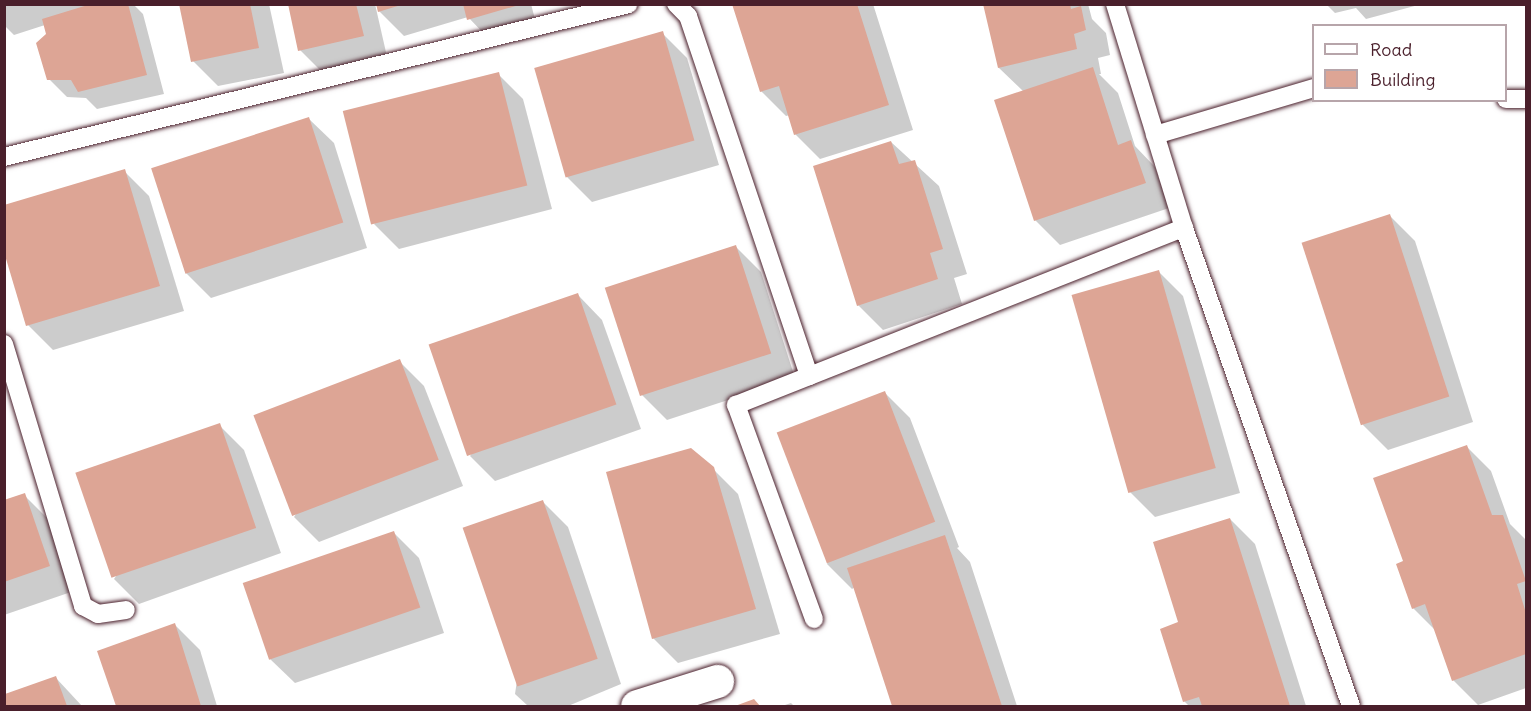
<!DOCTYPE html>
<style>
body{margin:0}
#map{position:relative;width:1531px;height:711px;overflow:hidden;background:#fff;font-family:Delius,sans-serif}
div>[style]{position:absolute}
.shadow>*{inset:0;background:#0003}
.building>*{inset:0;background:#dda595;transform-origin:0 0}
.roads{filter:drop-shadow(0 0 2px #4a1f2b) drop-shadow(0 0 2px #4a1f2b)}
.lane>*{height:18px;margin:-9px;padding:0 9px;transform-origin:9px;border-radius:9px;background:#fff}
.street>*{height:33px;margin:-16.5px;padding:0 16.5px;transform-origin:16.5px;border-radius:16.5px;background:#fff}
span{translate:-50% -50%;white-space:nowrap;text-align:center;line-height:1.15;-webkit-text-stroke:4.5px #fff;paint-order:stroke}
.frame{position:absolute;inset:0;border:6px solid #4a1f2b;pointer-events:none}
.legend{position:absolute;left:1312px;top:24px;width:195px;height:78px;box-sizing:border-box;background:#fff;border:2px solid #b7a5aa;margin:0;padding:8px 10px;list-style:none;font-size:18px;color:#4a1f2b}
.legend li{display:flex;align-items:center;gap:12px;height:30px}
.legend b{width:30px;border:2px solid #b7a5aa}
</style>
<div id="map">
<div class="shadow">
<div style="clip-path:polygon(4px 4px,133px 4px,143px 14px,164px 94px,97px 109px,86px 98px,67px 97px,49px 79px,48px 34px,45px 25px,14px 35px,4px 25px)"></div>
<div style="clip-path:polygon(180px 4px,269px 4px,284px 73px,218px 86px,193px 61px)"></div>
<div style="clip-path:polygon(289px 4px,375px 4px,388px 61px,325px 75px,300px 50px)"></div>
<div style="clip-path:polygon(377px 4px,531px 4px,536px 23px,487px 37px,468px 17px,404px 36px,379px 11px)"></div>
<div style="clip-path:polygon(734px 4px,873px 4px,913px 130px,820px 159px,795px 134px,790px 115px,786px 116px,761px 91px)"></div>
<div style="clip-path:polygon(985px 4px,1088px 4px,1092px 19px,1106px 33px,1110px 55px,1098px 58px,1101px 74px,1099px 74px,1118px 93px,1135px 146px,1155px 167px,1169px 208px,1060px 245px,1035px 220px,1024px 92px,999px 68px)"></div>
<div style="clip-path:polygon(1326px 4px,1422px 4px,1366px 19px,1356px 8px,1335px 13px)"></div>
<div style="clip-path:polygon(662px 33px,687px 58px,719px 165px,592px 202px,567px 177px)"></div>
<div style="clip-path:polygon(498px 74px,523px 99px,552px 209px,399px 249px,374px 224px)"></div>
<div style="clip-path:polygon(309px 119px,334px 143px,367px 248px,211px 298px,186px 273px)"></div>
<div style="clip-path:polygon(891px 142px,939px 186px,967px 274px,954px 278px,962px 304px,883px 330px,858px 305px)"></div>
<div style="clip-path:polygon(124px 171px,149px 196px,184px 311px,53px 350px,28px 325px)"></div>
<div style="clip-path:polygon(1390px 216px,1415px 241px,1473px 422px,1388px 450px,1363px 425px)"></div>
<div style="clip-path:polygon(736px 247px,761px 272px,795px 378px,667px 420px,642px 395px)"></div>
<div style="clip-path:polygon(1158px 271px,1183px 296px,1240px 493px,1155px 517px,1130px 492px)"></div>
<div style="clip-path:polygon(578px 295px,602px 320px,641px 429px,495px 481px,470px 456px)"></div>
<div style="clip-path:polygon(399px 361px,424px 386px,463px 486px,319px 542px,294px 517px)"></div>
<div style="clip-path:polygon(885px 393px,910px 418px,959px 547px,957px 548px,970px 562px,1017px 706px,894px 706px,855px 587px,852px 589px,827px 564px)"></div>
<div style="clip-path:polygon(219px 425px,244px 450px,281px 553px,139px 604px,114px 579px)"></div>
<div style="clip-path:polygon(1466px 446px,1491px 471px,1510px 524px,1526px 540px,1526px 688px,1478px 705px,1453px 680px,1436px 631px,1413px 608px,1405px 562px)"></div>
<div style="clip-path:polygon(713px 469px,738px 494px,780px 634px,678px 663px,653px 638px)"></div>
<div style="clip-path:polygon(24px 495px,49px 520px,74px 591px,4px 615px,4px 501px)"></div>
<div style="clip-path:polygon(543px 502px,568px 527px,621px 684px,568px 706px,528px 706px,515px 694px)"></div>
<div style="clip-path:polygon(1230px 519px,1255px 544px,1306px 706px,1189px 706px,1184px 701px,1179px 623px)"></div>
<div style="clip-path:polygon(394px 533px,419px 558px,444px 633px,295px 683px,270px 659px)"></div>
<div style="clip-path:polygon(175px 625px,200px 650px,217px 706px,118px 706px,99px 652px)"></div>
<div style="clip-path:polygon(56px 678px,82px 706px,4px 706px,4px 696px)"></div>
<div style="clip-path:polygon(791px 703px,794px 706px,782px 706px)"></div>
</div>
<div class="building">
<div style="clip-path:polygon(91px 4px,128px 4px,147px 75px,78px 92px,71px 80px,47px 80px,36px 43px,46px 34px,42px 19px)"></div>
<div style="clip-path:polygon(179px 4px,250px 4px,259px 48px,191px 62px)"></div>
<div style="clip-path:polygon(288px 4px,356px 4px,364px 36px,298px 51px)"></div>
<div style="clip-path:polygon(376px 4px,401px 4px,401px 5px,378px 12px)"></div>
<div style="clip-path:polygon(463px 4px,519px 4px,519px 5px,467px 20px)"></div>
<div style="clip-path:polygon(732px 4px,857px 4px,889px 105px,794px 135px,779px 86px,760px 92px)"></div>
<div style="clip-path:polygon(983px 4px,1070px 4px,1071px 9px,1081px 6px,1086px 30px,1074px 34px,1077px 49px,998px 68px)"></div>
<div style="left:663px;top:31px;width:114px;height:134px;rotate:74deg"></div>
<div style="clip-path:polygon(1093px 67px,1118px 145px,1131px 140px,1146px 183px,1034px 221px,994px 100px)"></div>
<div style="left:499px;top:72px;width:117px;height:161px;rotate:76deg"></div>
<div style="left:309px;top:117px;width:111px;height:166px;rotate:72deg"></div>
<div style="clip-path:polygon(891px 141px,899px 164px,915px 160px,943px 249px,930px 253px,938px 279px,857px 306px,813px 166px)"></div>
<div style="clip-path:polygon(125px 169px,160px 286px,26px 326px,4px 252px,4px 205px)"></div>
<div style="left:1390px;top:214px;width:192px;height:93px;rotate:72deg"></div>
<div style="left:736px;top:245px;width:114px;height:138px;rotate:72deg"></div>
<div style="left:1159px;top:270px;width:206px;height:91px;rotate:74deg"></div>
<div style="left:578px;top:293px;width:118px;height:158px;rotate:71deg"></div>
<div style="left:400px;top:359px;width:108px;height:157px;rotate:69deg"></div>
<div style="left:885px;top:391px;width:140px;height:116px;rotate:69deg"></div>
<div style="left:220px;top:423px;width:111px;height:153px;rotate:71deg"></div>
<div style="clip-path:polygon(1467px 445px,1492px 515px,1503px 515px,1526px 581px,1517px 584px,1526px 613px,1526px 654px,1452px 681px,1425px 604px,1412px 609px,1396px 564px,1403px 561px,1373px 478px)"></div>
<div style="clip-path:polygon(691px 448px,714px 467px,756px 609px,652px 639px,606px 472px)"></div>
<div style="clip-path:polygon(25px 493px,50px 566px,4px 582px,4px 500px)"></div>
<div style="left:543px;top:500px;width:168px;height:85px;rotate:71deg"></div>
<div style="clip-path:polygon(1230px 518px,1290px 706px,1202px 706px,1199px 697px,1183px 702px,1160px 629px,1178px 622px,1153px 542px)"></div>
<div style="left:394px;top:531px;width:81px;height:160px;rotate:71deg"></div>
<div style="clip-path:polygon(945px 535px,1002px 706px,892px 706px,847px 568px)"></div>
<div style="clip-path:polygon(175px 623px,201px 706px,116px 706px,97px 651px)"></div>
<div style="clip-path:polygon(56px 676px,67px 706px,5px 706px,5px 694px)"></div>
<div style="clip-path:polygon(754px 699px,760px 706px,735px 706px)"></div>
</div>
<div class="roads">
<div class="lane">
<div style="left:676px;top:4px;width:17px;rotate:45deg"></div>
<div style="left:688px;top:16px;width:380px;rotate:71.4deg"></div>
<div style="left:1115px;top:4px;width:234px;rotate:72.9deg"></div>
<div style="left:1184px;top:228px;width:506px;rotate:70.74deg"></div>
<div style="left:1506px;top:99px;width:20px"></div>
<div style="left:1155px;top:135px;width:166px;rotate:-16.5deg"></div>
<div style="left:4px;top:157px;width:643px;rotate:-13.76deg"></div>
<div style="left:4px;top:344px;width:274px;rotate:73.2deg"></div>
<div style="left:83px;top:606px;width:17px;rotate:28deg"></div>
<div style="left:98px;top:614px;width:28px;rotate:-8deg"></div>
<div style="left:814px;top:619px;width:228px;rotate:-110deg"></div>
<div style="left:736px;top:405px;width:482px;rotate:-21.6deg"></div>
</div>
<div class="street">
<div style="left:637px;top:706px;width:84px;rotate:-17.4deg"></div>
</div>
</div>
<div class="frame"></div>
<ul class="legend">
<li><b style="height:8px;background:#fff"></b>Road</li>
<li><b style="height:16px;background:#dda595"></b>Building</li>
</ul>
</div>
